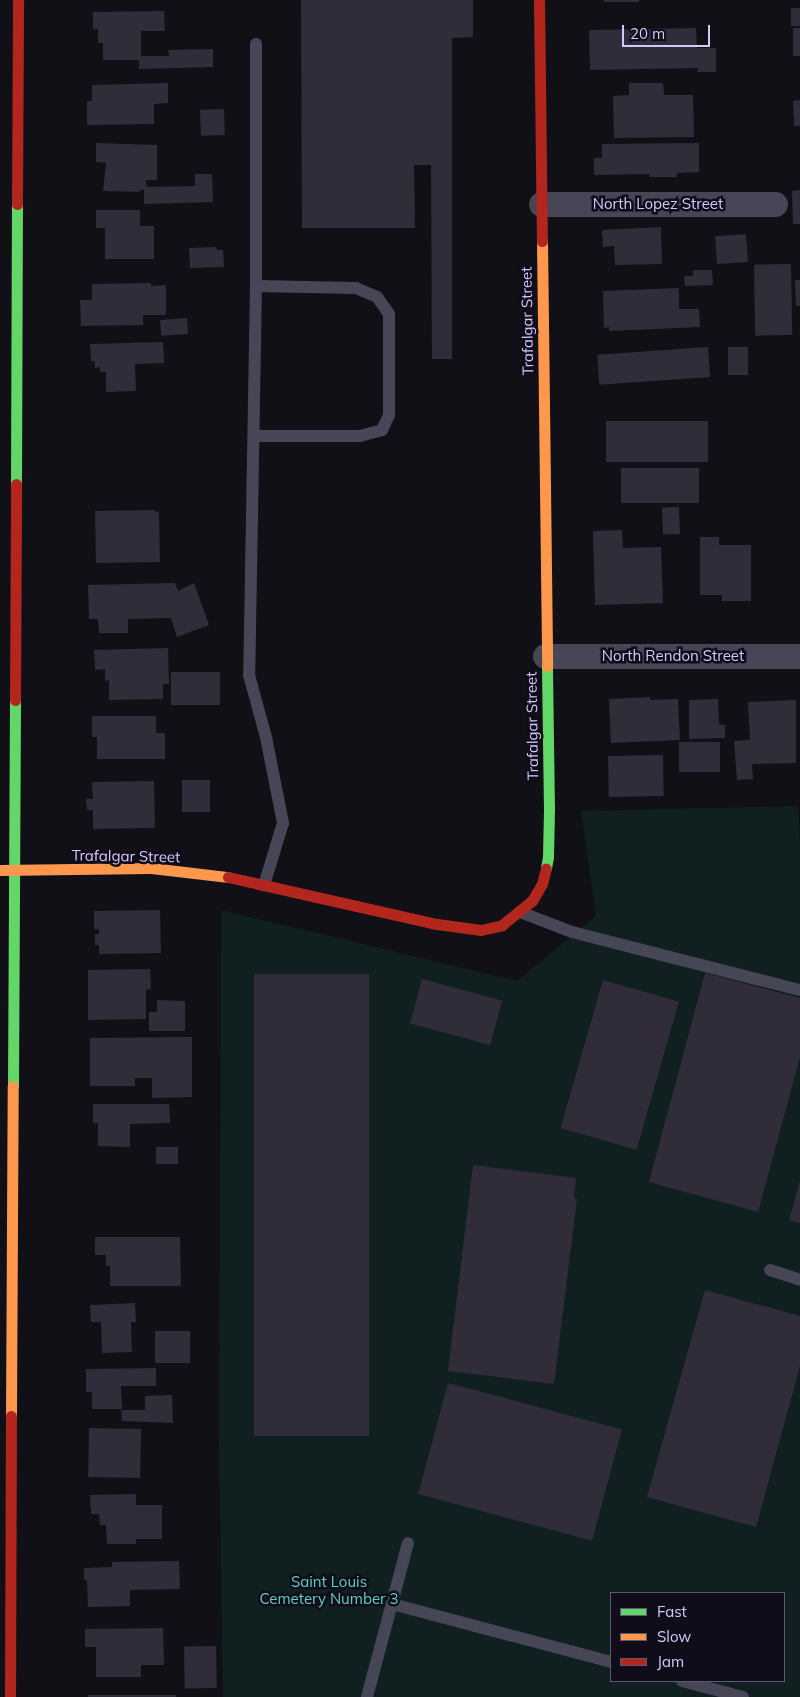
<!DOCTYPE html>
<style>
body{margin:0}
#map{position:relative;width:800px;height:1697px;overflow:hidden;background:#111016;font-family:Mulish,sans-serif}
div>[style]{position:absolute}
.green>*{inset:0;background:#102021}
.building>*{inset:0;background:#302c39;transform-origin:0 0}
.lane>*{height:12px;margin:-6px;padding:0 6px;transform-origin:6px;border-radius:6px;background:#474657}
.street>*{height:25px;margin:-12.5px;padding:0 12.5px;transform-origin:12.5px;border-radius:12.5px;background:#474657}
.fast>*{height:11px;margin:-5.5px;padding:0 5.5px;transform-origin:5.5px;border-radius:5.5px;background:#63d668}
.slow>*{height:11px;margin:-5.5px;padding:0 5.5px;transform-origin:5.5px;border-radius:5.5px;background:#ff974d}
.jam>*{height:11px;margin:-5.5px;padding:0 5.5px;transform-origin:5.5px;border-radius:5.5px;background:#b3261e}
span{translate:-50% -50%;white-space:nowrap;text-align:center;line-height:1.15;-webkit-text-stroke:5px #100c1a;paint-order:stroke}
.street-label{font-size:15px;color:#d4cafa}
.park-label{font-size:15px;color:#5fd1c0}
.legend{position:absolute;left:610px;top:1592px;width:175px;height:90px;box-sizing:border-box;background:#100c1a;border:1px solid #5e5874;margin:0;padding:6px 9px;list-style:none;font-size:15px;color:#d4cafa}
.legend li{display:flex;align-items:center;gap:10px;height:25px}
.legend b{width:25px;border:1px solid #5e5874}
.scale{position:absolute;left:622px;top:25px;width:88px;height:22px;box-sizing:border-box;border:2px solid #d4cafa;border-top:0;padding-left:6px;font-size:15px;line-height:18px;white-space:nowrap;color:#d4cafa;-webkit-text-stroke:4px #100c1a;paint-order:stroke}
</style>
<div id="map">
<div class="green">
<div style="clip-path:polygon(evenodd,798px 806px,800px 843px,800px 1697px,223px 1697px,219px 1449px,221px 910px,517px 981px,596px 916px,581px 811px,798px 806px,611px 1593px,784px 1593px,784px 1681px,611px 1681px,611px 1593px)"></div>
</div>
<div class="building">
<div style="clip-path:polygon(301px 0,473px 0,473px 37px,452px 38px,452px 359px,432px 359px,431px 165px,414px 165px,415px 228px,302px 228px)"></div>
<div style="left:604px;top:0;width:35px;height:2px"></div>
<div style="left:791px;top:8px;width:9px;height:18px"></div>
<div style="clip-path:polygon(164px 11px,165px 31px,141px 31px,141px 56px,169px 56px,168px 50px,213px 49px,213px 67px,139px 69px,139px 60px,103px 60px,103px 43px,98px 43px,98px 29px,93px 29px,93px 12px)"></div>
<div style="clip-path:polygon(696px 28px,697px 48px,716px 48px,716px 72px,697px 72px,698px 68px,590px 70px,589px 30px)"></div>
<div style="left:793px;top:28px;width:7px;height:28px"></div>
<div style="clip-path:polygon(168px 83px,168px 103px,154px 104px,154px 124px,87px 125px,87px 101px,92px 101px,92px 85px)"></div>
<div style="clip-path:polygon(629px 83px,663px 83px,664px 95px,693px 95px,694px 137px,614px 138px,613px 96px,629px 95px)"></div>
<div style="clip-path:polygon(800px 100px,800px 126px,794px 126px,793px 101px)"></div>
<div style="left:224px;top:109px;width:26px;height:24px;rotate:88deg"></div>
<div style="clip-path:polygon(96px 143px,157px 145px,157px 180px,146px 180px,147px 187px,195px 186px,195px 174px,212px 174px,213px 202px,144px 204px,144px 190px,140px 190px,140px 192px,103px 191px,106px 163px,96px 162px)"></div>
<div style="clip-path:polygon(699px 143px,699px 172px,677px 173px,677px 177px,650px 177px,649px 174px,594px 175px,594px 158px,602px 158px,602px 144px)"></div>
<div style="clip-path:polygon(800px 190px,800px 224px,793px 224px,792px 191px)"></div>
<div style="clip-path:polygon(96px 210px,140px 210px,140px 226px,154px 226px,154px 259px,105px 259px,105px 228px,96px 228px)"></div>
<div style="clip-path:polygon(661px 227px,662px 264px,615px 265px,614px 246px,603px 247px,602px 230px)"></div>
<div style="left:746px;top:234px;width:28px;height:31px;rotate:86deg"></div>
<div style="clip-path:polygon(216px 247px,217px 250px,223px 250px,224px 267px,190px 268px,189px 248px)"></div>
<div style="left:791px;top:264px;width:71px;height:37px;rotate:89deg"></div>
<div style="clip-path:polygon(693px 270px,712px 270px,713px 285px,685px 286px,684px 276px,693px 276px)"></div>
<div style="clip-path:polygon(795px 280px,800px 280px,800px 306px,796px 306px)"></div>
<div style="clip-path:polygon(151px 283px,151px 286px,166px 285px,166px 315px,143px 315px,143px 325px,81px 326px,80px 300px,92px 300px,92px 284px)"></div>
<div style="clip-path:polygon(679px 288px,679px 309px,699px 309px,700px 327px,609px 331px,609px 327px,604px 328px,603px 291px)"></div>
<div style="left:187px;top:318px;width:16px;height:27px;rotate:86deg"></div>
<div style="clip-path:polygon(163px 342px,164px 363px,135px 364px,136px 391px,106px 392px,106px 372px,100px 372px,100px 367px,95px 368px,95px 361px,91px 361px,90px 344px)"></div>
<div style="left:708px;top:347px;width:30px;height:111px;rotate:86deg"></div>
<div style="left:728px;top:347px;width:20px;height:28px"></div>
<div style="left:708px;top:421px;width:41px;height:102px;rotate:90deg"></div>
<div style="left:699px;top:468px;width:35px;height:78px;rotate:90deg"></div>
<div style="left:679px;top:507px;width:27px;height:17px;rotate:88deg"></div>
<div style="clip-path:polygon(155px 510px,155px 512px,159px 512px,160px 562px,96px 563px,95px 511px)"></div>
<div style="clip-path:polygon(622px 530px,623px 548px,661px 547px,663px 603px,595px 605px,593px 531px)"></div>
<div style="clip-path:polygon(700px 537px,719px 537px,719px 545px,751px 545px,751px 601px,722px 601px,722px 595px,700px 595px)"></div>
<div style="clip-path:polygon(175px 583px,178px 591px,194px 583px,209px 625px,177px 637px,171px 618px,128px 619px,128px 633px,99px 633px,98px 619px,89px 619px,88px 585px)"></div>
<div style="clip-path:polygon(168px 648px,169px 684px,163px 684px,163px 699px,109px 700px,109px 680px,105px 681px,105px 669px,95px 670px,94px 650px)"></div>
<div style="left:171px;top:672px;width:49px;height:33px"></div>
<div style="clip-path:polygon(650px 697px,650px 700px,678px 699px,680px 740px,611px 743px,609px 699px)"></div>
<div style="clip-path:polygon(718px 699px,719px 724px,725px 725px,725px 738px,689px 739px,689px 700px)"></div>
<div style="clip-path:polygon(796px 700px,796px 763px,752px 764px,753px 779px,737px 780px,734px 741px,750px 740px,748px 702px)"></div>
<div style="clip-path:polygon(92px 716px,156px 716px,156px 733px,165px 733px,165px 759px,97px 759px,97px 737px,92px 737px)"></div>
<div style="left:720px;top:742px;width:30px;height:41px;rotate:90deg"></div>
<div style="left:663px;top:755px;width:41px;height:55px;rotate:89deg"></div>
<div style="left:182px;top:780px;width:28px;height:32px"></div>
<div style="clip-path:polygon(154px 781px,155px 828px,93px 829px,93px 810px,87px 810px,86px 799px,93px 799px,92px 782px)"></div>
<div style="clip-path:polygon(160px 910px,161px 953px,99px 954px,99px 945px,95px 945px,95px 934px,99px 934px,99px 929px,94px 929px,94px 911px)"></div>
<div style="clip-path:polygon(150px 969px,151px 989px,146px 990px,146px 1019px,88px 1020px,88px 970px)"></div>
<div style="clip-path:polygon(705px 973px,800px 998px,800px 1057px,758px 1212px,649px 1182px)"></div>
<div style="left:254px;top:974px;width:115px;height:462px"></div>
<div style="left:422px;top:979px;width:83px;height:46px;rotate:15deg"></div>
<div style="left:603px;top:980px;width:79px;height:154px;rotate:16deg"></div>
<div style="clip-path:polygon(157px 1000px,185px 1001px,185px 1031px,149px 1031px,149px 1012px,157px 1012px)"></div>
<div style="clip-path:polygon(192px 1037px,192px 1097px,152px 1098px,152px 1078px,135px 1078px,135px 1086px,90px 1086px,90px 1038px)"></div>
<div style="clip-path:polygon(93px 1104px,169px 1104px,170px 1123px,130px 1124px,130px 1147px,98px 1146px,98px 1123px,93px 1123px)"></div>
<div style="left:178px;top:1147px;width:17px;height:22px;rotate:90deg"></div>
<div style="clip-path:polygon(473px 1165px,576px 1178px,574px 1199px,577px 1199px,554px 1384px,448px 1371px)"></div>
<div style="clip-path:polygon(800px 1181px,800px 1223px,789px 1220px)"></div>
<div style="clip-path:polygon(95px 1237px,180px 1237px,181px 1286px,110px 1286px,110px 1266px,106px 1266px,106px 1255px,95px 1255px)"></div>
<div style="clip-path:polygon(705px 1290px,800px 1316px,800px 1366px,756px 1527px,647px 1497px)"></div>
<div style="clip-path:polygon(135px 1303px,136px 1322px,131px 1322px,132px 1352px,102px 1353px,101px 1322px,91px 1322px,90px 1305px)"></div>
<div style="left:190px;top:1331px;width:32px;height:35px;rotate:90deg"></div>
<div style="clip-path:polygon(156px 1368px,156px 1386px,121px 1386px,122px 1409px,92px 1409px,92px 1392px,86px 1392px,86px 1369px)"></div>
<div style="left:448px;top:1383px;width:180px;height:115px;rotate:15deg"></div>
<div style="clip-path:polygon(172px 1395px,173px 1423px,122px 1421px,121px 1410px,145px 1410px,145px 1396px)"></div>
<div style="left:89px;top:1428px;width:52px;height:49px;rotate:1deg"></div>
<div style="clip-path:polygon(136px 1494px,136px 1505px,162px 1505px,162px 1539px,136px 1539px,136px 1544px,107px 1544px,106px 1525px,100px 1525px,99px 1514px,91px 1514px,90px 1495px)"></div>
<div style="clip-path:polygon(179px 1561px,180px 1589px,130px 1590px,130px 1606px,88px 1607px,87px 1580px,84px 1580px,84px 1568px,112px 1567px,112px 1562px)"></div>
<div style="clip-path:polygon(163px 1628px,164px 1665px,141px 1665px,141px 1677px,96px 1677px,96px 1647px,85px 1647px,85px 1629px)"></div>
<div style="left:216px;top:1646px;width:42px;height:32px;rotate:89deg"></div>
<div style="left:88px;top:1695px;width:88px;height:2px"></div>
</div>
<div class="lane">
<div style="left:256px;top:44px;width:242px;rotate:90deg"></div>
<div style="left:256px;top:286px;width:389px;rotate:91deg"></div>
<div style="left:249px;top:675px;width:64px;rotate:74.7deg"></div>
<div style="left:266px;top:737px;width:88px;rotate:78.8deg"></div>
<div style="left:283px;top:823px;width:65px;rotate:107deg"></div>
<div style="left:254px;top:436px;width:106px"></div>
<div style="left:360px;top:436px;width:23px;rotate:-15deg"></div>
<div style="left:382px;top:430px;width:17px;rotate:-65deg"></div>
<div style="left:389px;top:415px;width:101px;rotate:-90deg"></div>
<div style="left:389px;top:314px;width:21px;rotate:-125deg"></div>
<div style="left:377px;top:297px;width:23px;rotate:-157deg"></div>
<div style="left:356px;top:288px;width:100px;rotate:-178.9deg"></div>
<div style="left:520px;top:912px;width:56px;rotate:21deg"></div>
<div style="left:572px;top:932px;width:235px;rotate:14.3deg"></div>
<div style="left:770px;top:1270px;width:32px;rotate:18deg"></div>
<div style="left:392px;top:1604px;width:227px;rotate:14.8deg"></div>
<div style="left:682px;top:1681px;width:63px;rotate:14.7deg"></div>
<div style="left:367px;top:1697px;width:159px;rotate:-75.1deg"></div>
</div>
<div class="street">
<div style="left:541px;top:204px;width:234px"></div>
<div style="left:545px;top:656px;width:255px"></div>
</div>
<div class="fast">
<div style="left:16px;top:484px;width:280px;rotate:-89.8deg"></div>
<div style="left:546px;top:868px;width:11px;rotate:-80deg"></div>
<div style="left:548px;top:857px;width:46px;rotate:-88.8deg"></div>
<div style="left:549px;top:811px;width:145px;rotate:-90.8deg"></div>
<div style="left:13px;top:1086px;width:386px;rotate:-89.7deg"></div>
</div>
<div class="slow">
<div style="left:542px;top:241px;width:425px;rotate:89.3deg"></div>
<div style="left:0;top:870px;width:151px;rotate:-0.8deg"></div>
<div style="left:151px;top:868px;width:78px;rotate:6.7deg"></div>
<div style="left:11px;top:1416px;width:330px;rotate:-89.7deg"></div>
</div>
<div class="jam">
<div style="left:539px;top:0;width:241px;rotate:89.3deg"></div>
<div style="left:17px;top:204px;width:204px;rotate:-89.7deg"></div>
<div style="left:15px;top:700px;width:216px;rotate:-89.7deg"></div>
<div style="left:228px;top:877px;width:214px;rotate:12.7deg"></div>
<div style="left:437px;top:924px;width:44px;rotate:7.8deg"></div>
<div style="left:481px;top:930px;width:22px;rotate:-13deg"></div>
<div style="left:502px;top:925px;width:38px;rotate:-39deg"></div>
<div style="left:532px;top:901px;width:20px;rotate:-60deg"></div>
<div style="left:542px;top:884px;width:16px;rotate:-76deg"></div>
<div style="left:10px;top:1697px;width:281px;rotate:-89.8deg"></div>
</div>
<div class="street-label">
<span style="left:658px;top:204px">North Lopez Street</span>
<span style="left:527px;top:321px;rotate:-91deg">Trafalgar Street</span>
<span style="left:673px;top:656px">North Rendon Street</span>
<span style="left:532px;top:726px;rotate:-91deg">Trafalgar Street</span>
<span style="left:126px;top:856px;rotate:1deg">Trafalgar Street</span>
</div>
<div class="park-label">
<span style="left:329px;top:1590px">Saint Louis<br>Cemetery Number 3</span>
</div>
<ul class="legend">
<li><b style="height:6px;background:#63d668"></b>Fast</li>
<li><b style="height:6px;background:#ff974d"></b>Slow</li>
<li><b style="height:6px;background:#b3261e"></b>Jam</li>
</ul>
<div class="scale">20 m</div>
</div>
